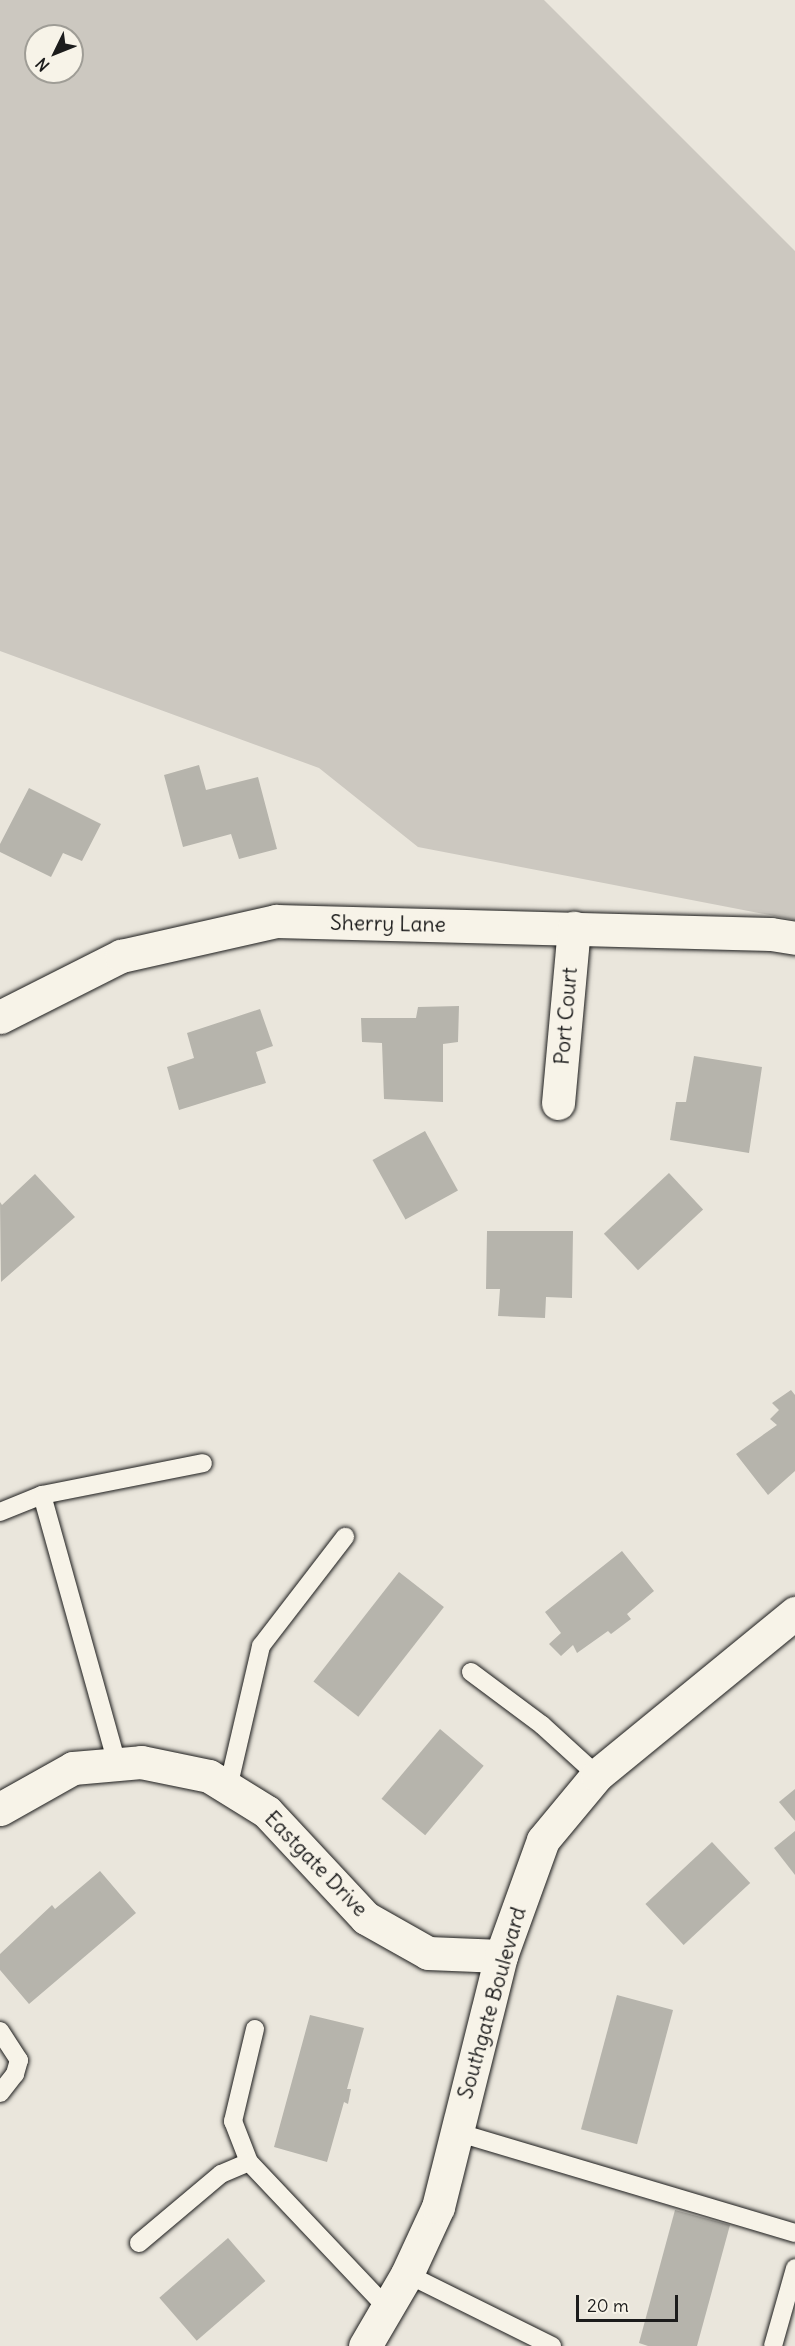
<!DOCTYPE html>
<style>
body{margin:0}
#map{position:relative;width:795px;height:2346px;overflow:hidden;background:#eae6dc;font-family:Delius,sans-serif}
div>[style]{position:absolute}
.green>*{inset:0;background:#ccc8c0}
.building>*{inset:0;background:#b6b4ac;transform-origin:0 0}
.roads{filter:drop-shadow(0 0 2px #1c1c1c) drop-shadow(0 0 2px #1c1c1c)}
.lane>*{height:18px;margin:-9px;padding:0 9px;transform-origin:9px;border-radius:9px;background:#f7f3e8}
.street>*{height:33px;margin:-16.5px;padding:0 16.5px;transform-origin:16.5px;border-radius:16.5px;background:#f7f3e8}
span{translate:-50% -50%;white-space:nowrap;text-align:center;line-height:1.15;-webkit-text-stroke:5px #f7f3e8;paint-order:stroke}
.street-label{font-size:21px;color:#1c1c1c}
.north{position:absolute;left:24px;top:24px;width:60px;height:60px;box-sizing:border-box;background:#f7f3e8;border:2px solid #9f9d96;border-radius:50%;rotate:227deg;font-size:16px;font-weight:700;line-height:24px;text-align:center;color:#1c1c1c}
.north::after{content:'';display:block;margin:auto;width:21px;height:27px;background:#1c1c1c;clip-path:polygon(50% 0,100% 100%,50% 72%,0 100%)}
.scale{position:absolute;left:576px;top:2295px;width:102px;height:27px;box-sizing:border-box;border:3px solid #1c1c1c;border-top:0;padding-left:8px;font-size:18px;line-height:21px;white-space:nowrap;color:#1c1c1c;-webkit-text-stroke:4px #f7f3e8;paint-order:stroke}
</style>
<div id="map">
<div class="green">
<div style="clip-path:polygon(evenodd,0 0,544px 0,795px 251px,795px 920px,418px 847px,319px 768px,0 651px,0 0,36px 36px,72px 36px,72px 72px,36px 72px,36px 36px)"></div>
</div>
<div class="building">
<div style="clip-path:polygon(199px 765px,206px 790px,258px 777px,277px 849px,239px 859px,231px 834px,183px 847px,164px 775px)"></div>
<div style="clip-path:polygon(29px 788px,101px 824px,82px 861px,63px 853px,51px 877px,0 852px,0 844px)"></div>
<div style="clip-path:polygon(459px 1006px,458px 1042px,443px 1044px,443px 1102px,384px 1099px,382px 1043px,362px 1042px,361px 1018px,416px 1018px,418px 1007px)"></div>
<div style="clip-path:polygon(260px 1009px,273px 1046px,256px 1052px,266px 1083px,179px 1110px,167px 1067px,194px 1058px,187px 1033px)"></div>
<div style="clip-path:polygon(694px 1056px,762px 1067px,749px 1153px,670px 1140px,676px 1102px,686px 1102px)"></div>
<div style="left:425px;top:1131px;width:68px;height:60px;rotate:61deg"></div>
<div style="left:669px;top:1173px;width:50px;height:89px;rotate:47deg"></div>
<div style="clip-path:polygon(35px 1174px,75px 1217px,1px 1282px,0 1202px,2px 1205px)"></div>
<div style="clip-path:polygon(487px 1231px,573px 1231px,572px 1298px,546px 1297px,545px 1318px,498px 1316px,500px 1289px,486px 1289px)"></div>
<div style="clip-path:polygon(791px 1390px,795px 1395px,795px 1471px,768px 1495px,736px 1454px,777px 1425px,770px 1419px,779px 1410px,772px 1403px)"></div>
<div style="clip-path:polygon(622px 1551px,654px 1591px,627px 1614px,631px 1619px,611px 1634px,608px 1631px,577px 1653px,573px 1645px,561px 1656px,549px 1644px,561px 1633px,545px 1612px)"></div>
<div style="left:399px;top:1572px;width:57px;height:139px;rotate:38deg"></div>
<div style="left:440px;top:1729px;width:57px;height:91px;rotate:40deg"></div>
<div style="clip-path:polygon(795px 1789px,795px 1821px,779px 1802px)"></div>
<div style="clip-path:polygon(795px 1831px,795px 1875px,774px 1848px)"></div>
<div style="left:712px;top:1842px;width:56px;height:91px;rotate:47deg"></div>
<div style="clip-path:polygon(100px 1871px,136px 1913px,29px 2004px,0 1970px,0 1954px,52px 1905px,55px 1909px)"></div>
<div style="left:617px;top:1995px;width:58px;height:139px;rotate:15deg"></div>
<div style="clip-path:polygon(310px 2015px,364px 2028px,347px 2089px,351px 2089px,348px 2104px,344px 2102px,327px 2162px,274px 2147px)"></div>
<div style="clip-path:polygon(675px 2210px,730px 2225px,697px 2346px,648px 2346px,639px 2343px)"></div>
<div style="left:228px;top:2238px;width:57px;height:91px;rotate:49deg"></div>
</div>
<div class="roads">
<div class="lane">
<div style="left:42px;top:1495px;width:164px;rotate:-11.2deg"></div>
<div style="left:0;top:1512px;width:45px;rotate:-22deg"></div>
<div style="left:42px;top:1495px;width:279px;rotate:74.4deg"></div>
<div style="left:471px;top:1672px;width:89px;rotate:36.7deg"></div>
<div style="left:542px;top:1725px;width:74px;rotate:42.3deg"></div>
<div style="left:228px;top:1788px;width:146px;rotate:-76.9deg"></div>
<div style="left:261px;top:1646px;width:138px;rotate:-52.4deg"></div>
<div style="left:255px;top:2029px;width:95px;rotate:103.4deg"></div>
<div style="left:233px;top:2121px;width:44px;rotate:68.7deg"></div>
<div style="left:249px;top:2162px;width:201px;rotate:46.6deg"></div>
<div style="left:0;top:2031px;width:35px;rotate:57deg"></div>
<div style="left:19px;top:2060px;width:15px;rotate:106deg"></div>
<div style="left:15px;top:2074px;width:24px;rotate:128deg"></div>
<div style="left:456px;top:2132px;width:354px;rotate:16.6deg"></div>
<div style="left:139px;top:2243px;width:107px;rotate:-40.1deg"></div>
<div style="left:221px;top:2174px;width:30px;rotate:-23deg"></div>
<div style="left:407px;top:2274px;width:162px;rotate:26.4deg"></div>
<div style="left:773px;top:2346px;width:81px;rotate:-74.2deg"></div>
</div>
<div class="street">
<div style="left:0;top:1017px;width:136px;rotate:-26.8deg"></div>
<div style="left:121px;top:956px;width:159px;rotate:-12.7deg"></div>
<div style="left:276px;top:921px;width:495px;rotate:1.5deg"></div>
<div style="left:771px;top:934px;width:24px;rotate:9deg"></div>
<div style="left:558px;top:1103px;width:176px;rotate:-84.8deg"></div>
<div style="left:0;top:1809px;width:84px;rotate:-29.3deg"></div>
<div style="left:73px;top:1768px;width:68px;rotate:-5deg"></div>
<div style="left:141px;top:1762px;width:69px;rotate:11.6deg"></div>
<div style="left:209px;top:1776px;width:68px;rotate:31.8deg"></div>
<div style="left:267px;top:1812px;width:145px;rotate:47deg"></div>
<div style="left:366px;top:1918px;width:71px;rotate:29.4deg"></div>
<div style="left:428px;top:1953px;width:73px;rotate:2.4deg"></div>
<div style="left:365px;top:2346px;width:83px;rotate:-59.7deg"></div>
<div style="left:407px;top:2274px;width:74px;rotate:-65.2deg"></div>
<div style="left:438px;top:2207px;width:259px;rotate:-75.9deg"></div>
<div style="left:501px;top:1956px;width:123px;rotate:-70.1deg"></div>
<div style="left:543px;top:1840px;width:85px;rotate:-50.3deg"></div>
<div style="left:597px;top:1775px;width:256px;rotate:-39.3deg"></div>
</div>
</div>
<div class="street-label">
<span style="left:388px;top:924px;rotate:1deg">Sherry Lane</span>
<span style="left:566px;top:1016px;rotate:-85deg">Port Court</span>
<span style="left:316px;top:1864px;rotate:46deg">Eastgate Drive</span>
<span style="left:492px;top:2003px;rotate:-74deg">Southgate Boulevard</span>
</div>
<div class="north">N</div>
<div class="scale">20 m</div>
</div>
